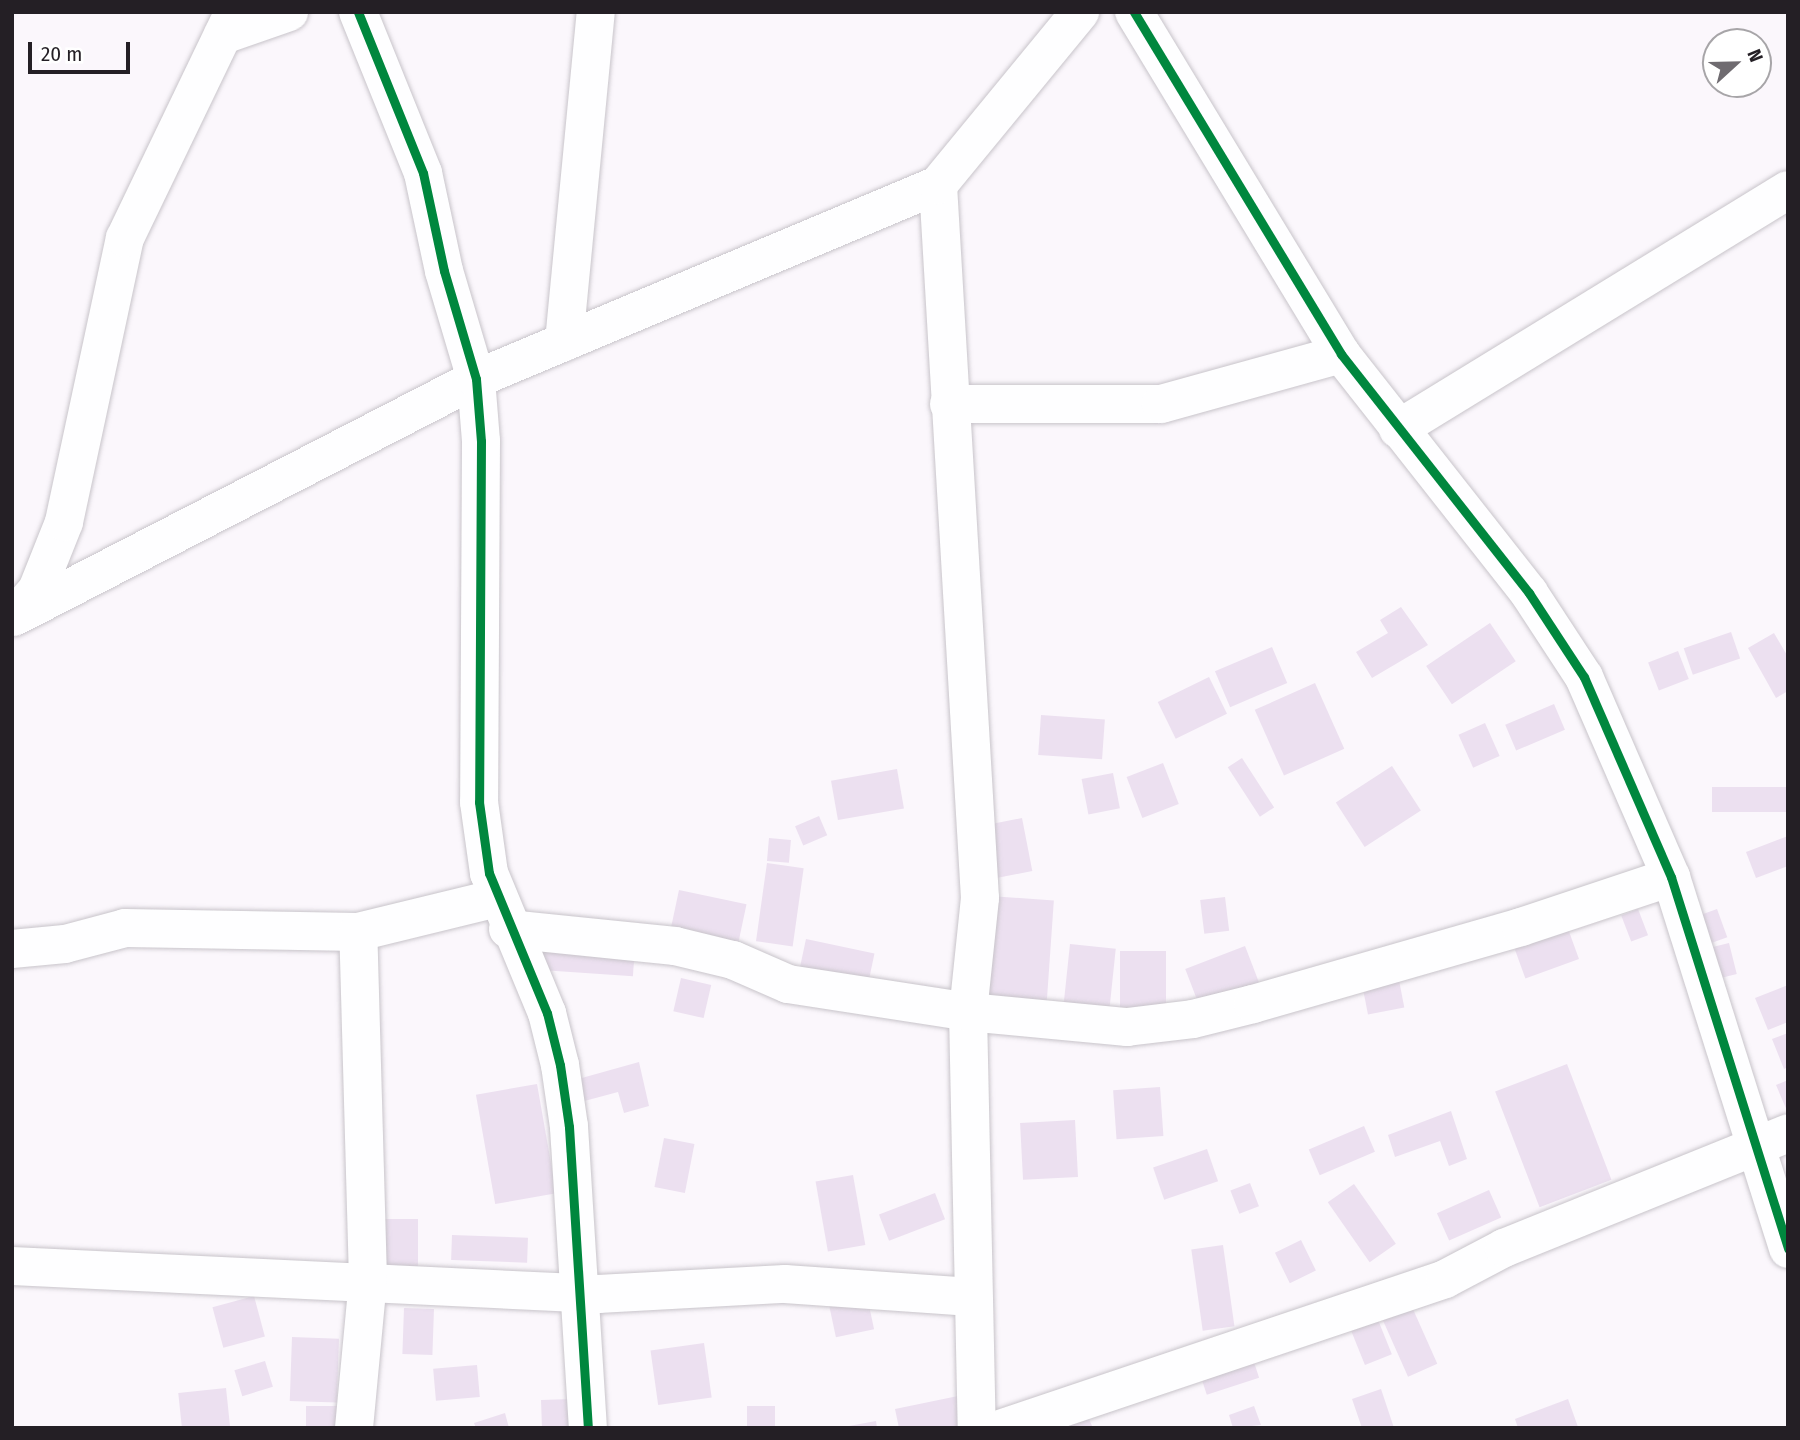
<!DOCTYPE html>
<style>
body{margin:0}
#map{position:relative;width:1800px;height:1440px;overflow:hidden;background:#fbf7fc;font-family:"Fira Sans Condensed",sans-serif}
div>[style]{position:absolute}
.building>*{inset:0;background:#ece0f0;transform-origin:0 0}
.roads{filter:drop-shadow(0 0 2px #c8c4ca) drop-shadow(0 0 2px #c8c4ca)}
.minor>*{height:38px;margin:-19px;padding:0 19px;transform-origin:19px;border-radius:19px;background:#fefeff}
.cycleway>*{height:9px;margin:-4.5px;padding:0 4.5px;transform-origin:4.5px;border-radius:4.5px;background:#00873e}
span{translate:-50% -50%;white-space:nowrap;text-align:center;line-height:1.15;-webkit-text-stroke:5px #fff;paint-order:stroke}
.frame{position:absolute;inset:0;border:14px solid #241f25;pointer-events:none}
.north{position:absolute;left:1702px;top:28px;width:70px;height:70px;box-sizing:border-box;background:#fff;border:2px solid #a7a5a8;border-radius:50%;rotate:68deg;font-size:19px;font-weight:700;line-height:28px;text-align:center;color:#241f25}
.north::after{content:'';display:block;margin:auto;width:24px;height:32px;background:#6f6b70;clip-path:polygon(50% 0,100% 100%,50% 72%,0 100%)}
.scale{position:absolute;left:28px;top:42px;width:102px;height:32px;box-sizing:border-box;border:4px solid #241f25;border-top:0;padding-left:9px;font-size:21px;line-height:24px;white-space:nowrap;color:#241f25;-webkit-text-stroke:5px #fff;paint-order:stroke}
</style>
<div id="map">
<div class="building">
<div style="clip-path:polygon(1401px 607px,1428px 645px,1372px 678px,1356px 652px,1388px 633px,1380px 620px)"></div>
<div style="left:1490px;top:623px;width:46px;height:77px;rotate:56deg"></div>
<div style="left:1731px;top:632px;width:28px;height:50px;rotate:71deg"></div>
<div style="clip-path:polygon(1774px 633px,1788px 657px,1788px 691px,1776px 698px,1748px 648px)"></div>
<div style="left:1272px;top:647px;width:39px;height:62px;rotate:67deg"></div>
<div style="left:1678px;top:651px;width:30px;height:32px;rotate:69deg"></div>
<div style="left:1209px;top:677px;width:41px;height:57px;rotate:64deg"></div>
<div style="left:1315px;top:683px;width:72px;height:66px;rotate:66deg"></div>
<div style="left:1554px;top:704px;width:28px;height:53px;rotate:67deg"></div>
<div style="left:1041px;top:715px;width:64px;height:40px;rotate:4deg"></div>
<div style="left:1485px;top:723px;width:36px;height:29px;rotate:66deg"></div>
<div style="left:1242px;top:758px;width:59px;height:17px;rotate:57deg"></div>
<div style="left:1163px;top:763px;width:44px;height:39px;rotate:69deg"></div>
<div style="left:1392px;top:766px;width:53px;height:67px;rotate:57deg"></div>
<div style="left:897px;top:769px;width:40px;height:67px;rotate:80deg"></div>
<div style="left:1113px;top:773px;width:36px;height:32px;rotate:79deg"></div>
<div style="left:1788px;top:787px;width:25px;height:76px;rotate:90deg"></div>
<div style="left:819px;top:816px;width:21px;height:26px;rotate:67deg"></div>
<div style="left:1022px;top:818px;width:54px;height:35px;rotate:79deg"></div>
<div style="clip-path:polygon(1788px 836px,1788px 866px,1756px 878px,1746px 852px)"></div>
<div style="left:769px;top:838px;width:22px;height:23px;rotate:5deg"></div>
<div style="left:767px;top:863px;width:37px;height:79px;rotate:8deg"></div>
<div style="left:679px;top:890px;width:69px;height:39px;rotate:12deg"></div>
<div style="left:990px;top:896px;width:64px;height:104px;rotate:4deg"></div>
<div style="left:1225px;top:897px;width:34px;height:25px;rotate:83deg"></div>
<div style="left:1638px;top:909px;width:28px;height:18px;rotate:69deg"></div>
<div style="left:1717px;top:909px;width:30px;height:28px;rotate:70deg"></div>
<div style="left:1567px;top:926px;width:35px;height:57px;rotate:70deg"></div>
<div style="left:806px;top:939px;width:70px;height:31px;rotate:12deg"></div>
<div style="left:543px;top:943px;width:92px;height:27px;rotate:4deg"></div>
<div style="left:1729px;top:943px;width:32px;height:31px;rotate:76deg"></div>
<div style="left:1070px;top:944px;width:46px;height:69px;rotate:6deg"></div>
<div style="left:1245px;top:946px;width:42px;height:64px;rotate:69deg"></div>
<div style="left:1120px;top:951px;width:46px;height:62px"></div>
<div style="left:1398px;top:975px;width:33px;height:37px;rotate:79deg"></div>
<div style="left:681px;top:978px;width:31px;height:34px;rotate:13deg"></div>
<div style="clip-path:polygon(1788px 985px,1788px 1022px,1768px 1030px,1755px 998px)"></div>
<div style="clip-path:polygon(1788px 1033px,1788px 1067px,1784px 1069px,1772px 1039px)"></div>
<div style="clip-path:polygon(639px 1062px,649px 1106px,624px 1113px,618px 1092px,577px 1103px,571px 1081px)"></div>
<div style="left:1567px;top:1064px;width:124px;height:77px;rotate:69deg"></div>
<div style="clip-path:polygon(1788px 1080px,1788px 1113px,1776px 1085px)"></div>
<div style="left:537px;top:1084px;width:111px;height:62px;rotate:80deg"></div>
<div style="left:1160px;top:1087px;width:49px;height:47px;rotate:86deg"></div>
<div style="clip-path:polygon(1451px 1111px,1467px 1159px,1449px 1166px,1440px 1141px,1395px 1157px,1388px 1135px)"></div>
<div style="left:1075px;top:1120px;width:57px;height:55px;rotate:87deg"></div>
<div style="left:1364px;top:1126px;width:28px;height:60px;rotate:67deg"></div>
<div style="left:664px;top:1138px;width:31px;height:50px;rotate:11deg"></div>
<div style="left:1207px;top:1149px;width:34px;height:57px;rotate:71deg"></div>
<div style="left:853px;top:1175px;width:71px;height:38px;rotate:80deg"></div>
<div style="left:1250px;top:1183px;width:25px;height:21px;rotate:69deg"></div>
<div style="left:1354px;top:1184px;width:73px;height:32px;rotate:55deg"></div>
<div style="left:1489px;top:1190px;width:30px;height:57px;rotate:66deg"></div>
<div style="left:935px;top:1193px;width:28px;height:60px;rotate:69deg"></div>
<div style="left:418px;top:1219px;width:48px;height:44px;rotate:90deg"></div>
<div style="left:452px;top:1235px;width:76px;height:25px;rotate:2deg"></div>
<div style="left:1301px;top:1240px;width:34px;height:29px;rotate:64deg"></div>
<div style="left:1223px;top:1245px;width:82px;height:32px;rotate:82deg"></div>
<div style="left:254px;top:1296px;width:42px;height:43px;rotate:75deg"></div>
<div style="left:867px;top:1296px;width:34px;height:39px;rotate:78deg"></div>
<div style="left:1408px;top:1298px;width:72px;height:32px;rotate:66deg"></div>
<div style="left:1372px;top:1305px;width:53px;height:29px;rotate:68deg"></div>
<div style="left:404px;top:1308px;width:30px;height:46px;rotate:2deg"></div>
<div style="left:292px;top:1337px;width:47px;height:64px;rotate:2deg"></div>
<div style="left:704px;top:1343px;width:55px;height:54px;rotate:82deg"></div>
<div style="left:1252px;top:1356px;width:23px;height:55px;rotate:72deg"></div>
<div style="left:265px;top:1361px;width:27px;height:32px;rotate:73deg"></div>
<div style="left:477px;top:1365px;width:32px;height:44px;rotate:85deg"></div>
<div style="left:226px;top:1388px;width:40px;height:48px;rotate:84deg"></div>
<div style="clip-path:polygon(1381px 1389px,1394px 1428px,1362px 1428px,1352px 1399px)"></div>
<div style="clip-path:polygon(958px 1396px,964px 1428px,899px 1428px,895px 1409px)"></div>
<div style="left:571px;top:1399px;width:29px;height:30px;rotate:88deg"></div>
<div style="clip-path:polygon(1568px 1399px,1578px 1427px,1518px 1428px,1515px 1419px)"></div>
<div style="left:306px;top:1406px;width:31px;height:22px"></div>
<div style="left:747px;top:1406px;width:28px;height:22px"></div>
<div style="clip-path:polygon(1254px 1406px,1261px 1425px,1233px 1428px,1229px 1415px)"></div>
<div style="clip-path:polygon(505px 1413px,509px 1428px,476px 1428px,474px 1423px)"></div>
<div style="clip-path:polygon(1088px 1417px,1093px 1428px,1063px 1428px)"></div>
<div style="clip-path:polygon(876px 1421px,877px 1428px,849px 1428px,849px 1426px)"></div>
</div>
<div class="roads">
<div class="minor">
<div style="left:358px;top:12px;width:174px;rotate:68deg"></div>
<div style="left:423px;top:173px;width:100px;rotate:77.9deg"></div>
<div style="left:444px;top:271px;width:113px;rotate:73.5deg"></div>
<div style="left:476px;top:379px;width:62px;rotate:85.4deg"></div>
<div style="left:481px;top:441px;width:361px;rotate:90.3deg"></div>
<div style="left:479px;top:802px;width:72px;rotate:82deg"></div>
<div style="left:489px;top:873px;width:152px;rotate:67.5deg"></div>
<div style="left:547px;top:1013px;width:54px;rotate:76deg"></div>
<div style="left:560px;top:1065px;width:63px;rotate:81.7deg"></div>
<div style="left:569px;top:1127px;width:302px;rotate:86.4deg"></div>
<div style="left:1134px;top:12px;width:400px;rotate:58.8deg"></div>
<div style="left:1341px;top:354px;width:304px;rotate:51.8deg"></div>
<div style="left:1529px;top:593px;width:100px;rotate:56.8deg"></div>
<div style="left:1584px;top:677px;width:218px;rotate:66.5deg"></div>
<div style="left:1671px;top:877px;width:390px;rotate:72.5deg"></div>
<div style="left:223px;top:35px;width:70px;rotate:-19.2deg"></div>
<div style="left:938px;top:185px;width:714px;rotate:86.63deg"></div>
<div style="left:980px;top:898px;width:115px;rotate:96deg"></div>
<div style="left:968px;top:1012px;width:416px;rotate:88.8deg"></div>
<div style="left:564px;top:342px;width:332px;rotate:-84.5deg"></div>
<div style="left:949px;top:404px;width:212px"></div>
<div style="left:1161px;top:404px;width:187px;rotate:-15.5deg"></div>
<div style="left:1398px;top:429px;width:457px;rotate:-31.5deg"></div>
<div style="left:17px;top:613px;width:30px;rotate:-49deg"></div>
<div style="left:37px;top:590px;width:73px;rotate:-68.3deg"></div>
<div style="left:64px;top:522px;width:290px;rotate:-77.9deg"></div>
<div style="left:125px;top:238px;width:251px;rotate:-64.3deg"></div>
<div style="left:14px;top:617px;width:520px;rotate:-27.26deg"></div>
<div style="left:476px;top:379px;width:501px;rotate:-22.78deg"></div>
<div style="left:938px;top:185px;width:224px;rotate:-50.6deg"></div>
<div style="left:508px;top:929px;width:168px;rotate:5.8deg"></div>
<div style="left:675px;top:946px;width:60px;rotate:13.6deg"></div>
<div style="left:733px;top:960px;width:60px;rotate:23.6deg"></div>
<div style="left:788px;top:984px;width:182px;rotate:8.8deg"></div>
<div style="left:968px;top:1012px;width:160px;rotate:5.4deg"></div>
<div style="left:1127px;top:1027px;width:66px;rotate:-6.9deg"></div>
<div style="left:1193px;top:1019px;width:62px;rotate:-14deg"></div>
<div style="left:1253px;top:1004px;width:279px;rotate:-16deg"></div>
<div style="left:1521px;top:927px;width:158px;rotate:-18.4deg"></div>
<div style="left:12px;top:949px;width:53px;rotate:-5.4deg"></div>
<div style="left:65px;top:944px;width:62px;rotate:-14.9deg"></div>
<div style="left:125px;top:928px;width:233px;rotate:1deg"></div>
<div style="left:358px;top:932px;width:144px;rotate:-13.7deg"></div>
<div style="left:12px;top:1266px;width:587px;rotate:2.74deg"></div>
<div style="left:598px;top:1294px;width:187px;rotate:-3.1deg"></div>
<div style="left:785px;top:1284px;width:187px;rotate:4deg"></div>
<div style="left:354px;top:1428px;width:149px;rotate:-84.6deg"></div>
<div style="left:368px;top:1280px;width:348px;rotate:-91.6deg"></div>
<div style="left:1003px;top:1428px;width:466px;rotate:-18.6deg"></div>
<div style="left:1445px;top:1279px;width:67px;rotate:-27.7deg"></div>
<div style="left:1504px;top:1248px;width:306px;rotate:-22deg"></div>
</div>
</div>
<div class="cycleway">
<div style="left:358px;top:12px;width:174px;rotate:68deg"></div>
<div style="left:423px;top:173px;width:100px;rotate:77.9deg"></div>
<div style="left:444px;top:271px;width:113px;rotate:73.5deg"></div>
<div style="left:476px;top:379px;width:62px;rotate:85.4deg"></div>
<div style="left:481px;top:441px;width:361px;rotate:90.3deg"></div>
<div style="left:479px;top:802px;width:72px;rotate:82deg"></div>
<div style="left:489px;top:873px;width:152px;rotate:67.5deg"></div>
<div style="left:547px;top:1013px;width:54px;rotate:76deg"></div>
<div style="left:560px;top:1065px;width:63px;rotate:81.7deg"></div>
<div style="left:569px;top:1127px;width:302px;rotate:86.4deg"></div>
<div style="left:1134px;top:12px;width:400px;rotate:58.8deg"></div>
<div style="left:1341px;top:354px;width:304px;rotate:51.8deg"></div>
<div style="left:1529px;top:593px;width:100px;rotate:56.8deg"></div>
<div style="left:1584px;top:677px;width:218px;rotate:66.5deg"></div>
<div style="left:1671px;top:877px;width:390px;rotate:72.5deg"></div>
</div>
<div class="frame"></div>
<div class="north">N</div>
<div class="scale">20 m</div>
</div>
